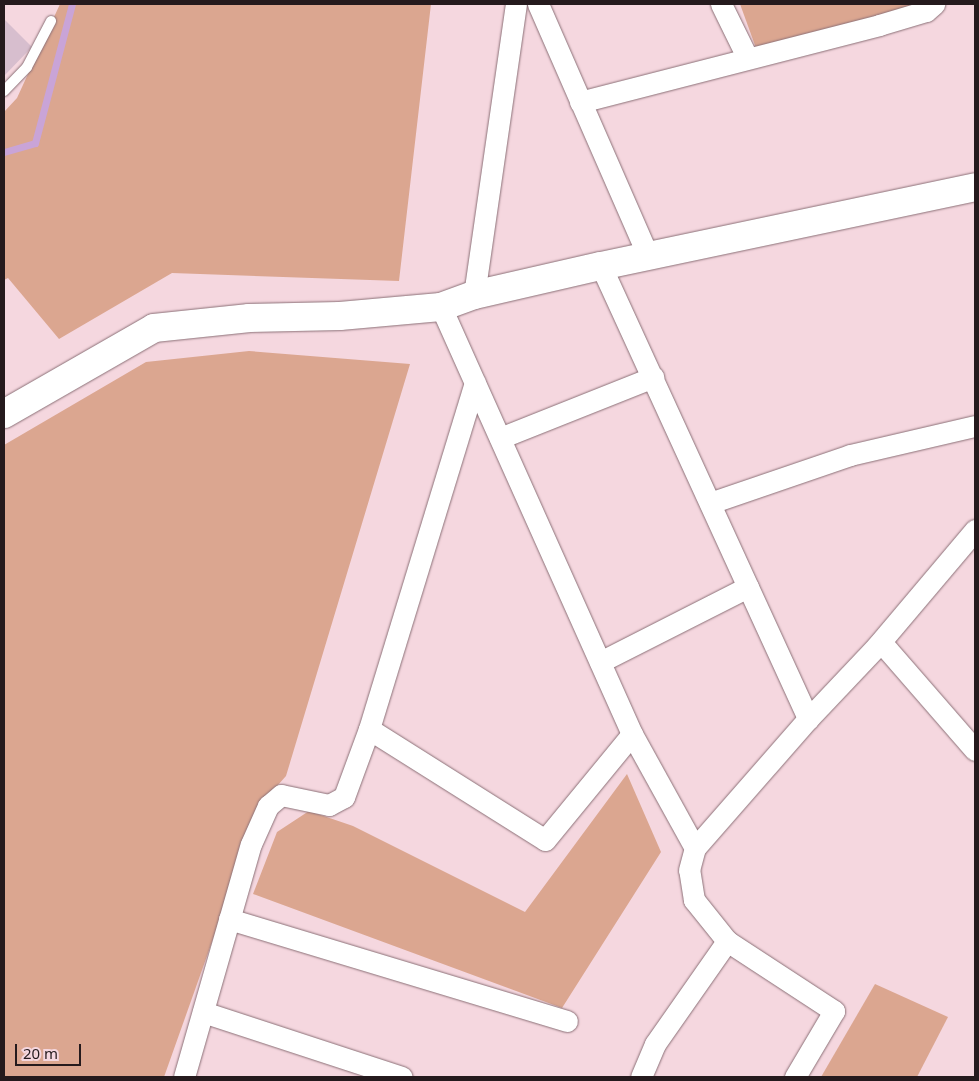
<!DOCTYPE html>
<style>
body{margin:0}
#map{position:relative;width:979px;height:1081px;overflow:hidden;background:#f5d7df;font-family:"Noto Sans",sans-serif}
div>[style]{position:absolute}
.green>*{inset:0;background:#dba690}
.stream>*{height:7px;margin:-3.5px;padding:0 3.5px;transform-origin:3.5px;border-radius:3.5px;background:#c9a4d7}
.building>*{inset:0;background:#d7bece}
.roads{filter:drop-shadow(0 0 1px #8b7077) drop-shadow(0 0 1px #8b7077)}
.lane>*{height:10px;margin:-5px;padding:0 5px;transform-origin:5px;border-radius:5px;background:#fff}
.street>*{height:21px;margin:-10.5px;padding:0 10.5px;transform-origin:10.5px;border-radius:10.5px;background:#fff}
.secondary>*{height:28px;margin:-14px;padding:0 14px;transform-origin:14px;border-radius:14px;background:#fff}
span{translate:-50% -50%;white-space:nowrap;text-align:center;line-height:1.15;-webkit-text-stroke:5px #f5d7df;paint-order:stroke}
.frame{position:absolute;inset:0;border:5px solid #251a1d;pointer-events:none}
.scale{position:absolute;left:15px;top:1044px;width:66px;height:22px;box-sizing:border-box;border:2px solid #251a1d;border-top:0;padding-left:6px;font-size:15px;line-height:18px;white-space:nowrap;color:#251a1d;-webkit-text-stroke:4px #f5d7df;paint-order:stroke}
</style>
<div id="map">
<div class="green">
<div style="clip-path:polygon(60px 4px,431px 4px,399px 281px,172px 273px,59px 339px,8px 278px,4px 280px,4px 112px,17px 98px)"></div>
<div style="clip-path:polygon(740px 4px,924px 4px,756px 48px)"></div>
<div style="clip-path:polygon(249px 351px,410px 364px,286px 776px,261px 804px,164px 1077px,4px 1077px,4px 445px,146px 362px)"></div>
<div style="clip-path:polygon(627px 774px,661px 852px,562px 1008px,253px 894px,277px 832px,309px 811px,353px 826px,525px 912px)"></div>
<div style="clip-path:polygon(875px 984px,948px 1017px,917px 1077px,821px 1077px)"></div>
</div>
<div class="stream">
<div style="left:4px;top:152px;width:32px;rotate:-16deg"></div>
<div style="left:35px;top:143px;width:144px;rotate:-75.1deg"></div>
</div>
<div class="building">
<div style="clip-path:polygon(4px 19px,32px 47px,4px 76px)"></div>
</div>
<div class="roads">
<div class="lane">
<div style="left:4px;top:91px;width:33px;rotate:-46deg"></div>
<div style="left:27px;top:67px;width:52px;rotate:-62.4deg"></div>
</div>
<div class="street">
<div style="left:538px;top:4px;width:275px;rotate:66.4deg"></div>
<div style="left:721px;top:4px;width:59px;rotate:63.9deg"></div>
<div style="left:580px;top:102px;width:309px;rotate:-14.4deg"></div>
<div style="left:879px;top:25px;width:49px;rotate:-16.6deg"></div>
<div style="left:926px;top:11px;width:11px;rotate:-41deg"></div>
<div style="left:601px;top:266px;width:498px;rotate:65.4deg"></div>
<div style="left:474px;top:295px;width:294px;rotate:-81.8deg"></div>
<div style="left:441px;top:307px;width:468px;rotate:65.9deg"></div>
<div style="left:632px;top:734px;width:130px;rotate:61.1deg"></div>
<div style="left:500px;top:438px;width:165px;rotate:-21.7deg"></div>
<div style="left:710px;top:503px;width:148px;rotate:-18.9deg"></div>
<div style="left:850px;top:455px;width:128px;rotate:-13.1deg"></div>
<div style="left:881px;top:642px;width:143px;rotate:49deg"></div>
<div style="left:600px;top:662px;width:166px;rotate:-26.9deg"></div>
<div style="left:369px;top:729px;width:208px;rotate:32.2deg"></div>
<div style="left:545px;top:840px;width:137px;rotate:-50.6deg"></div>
<div style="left:229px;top:919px;width:353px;rotate:16.8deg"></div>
<div style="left:727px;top:941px;width:128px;rotate:33.2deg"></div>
<div style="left:834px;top:1011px;width:77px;rotate:120.6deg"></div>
<div style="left:203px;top:1012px;width:209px;rotate:18.1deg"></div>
<div style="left:184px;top:1077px;width:242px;rotate:-74deg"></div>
<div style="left:251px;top:844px;width:42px;rotate:-65.9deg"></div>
<div style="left:268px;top:806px;width:17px;rotate:-40deg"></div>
<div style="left:281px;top:795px;width:49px;rotate:11.8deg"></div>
<div style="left:329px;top:805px;width:17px;rotate:-28deg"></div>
<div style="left:344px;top:797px;width:72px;rotate:-69.8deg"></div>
<div style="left:369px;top:729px;width:362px;rotate:-73deg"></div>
<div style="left:641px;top:1077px;width:36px;rotate:-67deg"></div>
<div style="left:655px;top:1044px;width:126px;rotate:-55deg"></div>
<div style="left:727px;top:941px;width:53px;rotate:-128.8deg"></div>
<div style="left:694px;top:900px;width:30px;rotate:-99deg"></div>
<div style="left:689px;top:870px;width:23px;rotate:-75deg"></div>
<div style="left:695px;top:848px;width:171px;rotate:-48.8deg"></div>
<div style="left:808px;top:719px;width:100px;rotate:-46.6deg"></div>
<div style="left:877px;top:646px;width:152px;rotate:-49.8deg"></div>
</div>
<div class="secondary">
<div style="left:4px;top:414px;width:173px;rotate:-29.8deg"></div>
<div style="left:154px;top:328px;width:96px;rotate:-6deg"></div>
<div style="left:249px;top:318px;width:91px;rotate:-1.3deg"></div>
<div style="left:340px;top:316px;width:101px;rotate:-5.1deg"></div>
<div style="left:441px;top:307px;width:35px;rotate:-20deg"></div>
<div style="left:474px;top:295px;width:130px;rotate:-12.9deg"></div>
<div style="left:601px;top:266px;width:382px;rotate:-11.9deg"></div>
</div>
</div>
<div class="frame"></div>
<div class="scale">20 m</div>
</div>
